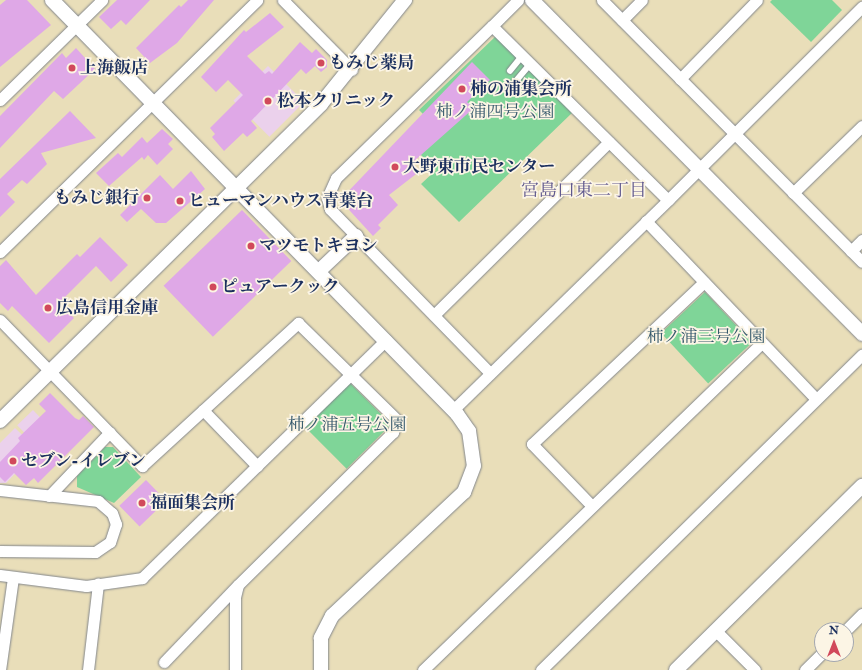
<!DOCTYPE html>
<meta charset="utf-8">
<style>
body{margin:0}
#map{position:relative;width:862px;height:670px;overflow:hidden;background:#e9deb9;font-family:"IM FELL Double Pica","Noto Serif JP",serif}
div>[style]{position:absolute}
.built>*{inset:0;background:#ebd1ec;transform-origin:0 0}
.green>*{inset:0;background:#7fd598;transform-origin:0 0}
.building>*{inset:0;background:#dfa8e7;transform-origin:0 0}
.roads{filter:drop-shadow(0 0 1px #82868c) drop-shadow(0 0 1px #82868c)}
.service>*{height:5.5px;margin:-2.75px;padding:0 2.75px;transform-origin:2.75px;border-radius:2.75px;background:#fff}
.minor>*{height:11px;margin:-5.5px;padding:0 5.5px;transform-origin:5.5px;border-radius:5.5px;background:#fff}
.tertiary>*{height:14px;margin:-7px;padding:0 7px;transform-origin:7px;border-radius:7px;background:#fff}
.dots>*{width:11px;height:11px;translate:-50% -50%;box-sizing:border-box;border:2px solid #fcf5e5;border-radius:50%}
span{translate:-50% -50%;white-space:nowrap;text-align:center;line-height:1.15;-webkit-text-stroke:3.5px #fcf5e5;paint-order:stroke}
.poi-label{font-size:17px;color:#1b2f5e;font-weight:700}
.left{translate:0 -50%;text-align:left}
.right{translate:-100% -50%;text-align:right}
.park-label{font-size:17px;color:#34586c}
.neighbourhood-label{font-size:18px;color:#60598e}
.north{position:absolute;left:814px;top:622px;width:40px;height:40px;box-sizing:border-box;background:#fcf5e5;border:1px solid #a2a6af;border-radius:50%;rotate:0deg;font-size:11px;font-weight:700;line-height:16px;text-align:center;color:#1b2f5e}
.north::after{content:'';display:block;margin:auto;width:14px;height:18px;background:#d1495b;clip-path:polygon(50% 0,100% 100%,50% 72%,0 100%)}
</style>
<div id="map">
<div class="built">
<div style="left:268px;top:66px;width:51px;height:49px;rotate:45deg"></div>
<div style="left:33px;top:410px;width:33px;height:22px;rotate:46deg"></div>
<div style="clip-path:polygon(15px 428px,38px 450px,6px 483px,0 483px,0 443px)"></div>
</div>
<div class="green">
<div style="clip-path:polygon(772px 0,832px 0,842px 10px,811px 42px,770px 2px)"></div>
<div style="clip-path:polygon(496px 36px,573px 112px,459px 222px,421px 184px,436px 170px,420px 154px,442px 133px,419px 110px)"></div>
<div style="left:705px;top:292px;width:69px;height:60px;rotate:47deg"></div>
<div style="left:348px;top:381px;width:61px;height:63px;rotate:45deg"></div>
<div style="clip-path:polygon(105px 447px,113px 447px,141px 477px,114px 503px,77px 487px,77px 476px)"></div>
</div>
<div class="building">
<div style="clip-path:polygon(6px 0,27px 0,51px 25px,0 67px,0 5px)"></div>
<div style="clip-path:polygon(117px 0,150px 0,126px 25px,121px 20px,111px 29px,99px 17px)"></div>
<div style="clip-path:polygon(188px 0,214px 0,177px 43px,150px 63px,136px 48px,179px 5px,181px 7px)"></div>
<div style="clip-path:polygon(270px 13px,284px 27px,247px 56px,265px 74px,269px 71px,272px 74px,300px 42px,312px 53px,316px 49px,327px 60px,327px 67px,321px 72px,315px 66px,306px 74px,301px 69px,251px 121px,257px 128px,247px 137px,243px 133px,224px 151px,212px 137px,215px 134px,210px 128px,243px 95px,228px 80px,216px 92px,201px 77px,244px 30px,246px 32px)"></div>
<div style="clip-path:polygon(76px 48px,95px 69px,63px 99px,54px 91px,0 148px,0 116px,62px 53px,66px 58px)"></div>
<div style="clip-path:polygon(472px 62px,490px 80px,467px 102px,474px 108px,412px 163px,420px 171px,389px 195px,398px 205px,378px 225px,381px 228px,373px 236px,340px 200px)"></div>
<div style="clip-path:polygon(70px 111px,96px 138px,41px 153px,47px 164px,27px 184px,22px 180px,7px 194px,15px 202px,0 217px,0 179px)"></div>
<div style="clip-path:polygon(162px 129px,173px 139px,168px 144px,173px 149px,157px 165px,148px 155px,144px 160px,142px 157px,109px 186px,96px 173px,118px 153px,122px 157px,142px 137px,147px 143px)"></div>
<div style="clip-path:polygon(191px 171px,205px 189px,166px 223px,156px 223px,141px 209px,127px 222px,120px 215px,160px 175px,173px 189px)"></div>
<div style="left:242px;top:210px;width:71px;height:109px;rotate:46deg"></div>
<div style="clip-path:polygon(100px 237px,128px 265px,111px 282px,96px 266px,59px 303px,74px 318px,49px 343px,12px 306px,8px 311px,0 303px,0 266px,6px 260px,36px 295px,77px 254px,80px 257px)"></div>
<div style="clip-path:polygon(50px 393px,75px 418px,79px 420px,83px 416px,94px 427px,38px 483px,34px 478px,26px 485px,14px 473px,5px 482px,0 477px,0 462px,20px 441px,18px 438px,46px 411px,39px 404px)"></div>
<div style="left:146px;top:480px;width:29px;height:37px;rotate:46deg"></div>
</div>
<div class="roads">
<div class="service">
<div style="left:510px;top:71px;width:19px;rotate:-51deg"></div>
<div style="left:511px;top:87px;width:30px;rotate:-50deg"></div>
</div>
<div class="minor">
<div style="left:283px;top:0;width:98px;rotate:45.4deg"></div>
<div style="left:518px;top:0;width:37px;rotate:135deg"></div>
<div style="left:492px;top:26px;width:247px;rotate:44.7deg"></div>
<div style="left:668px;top:200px;width:274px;rotate:-44.9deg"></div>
<div style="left:602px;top:0;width:369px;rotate:45.2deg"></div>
<div style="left:622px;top:20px;width:28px;rotate:-45deg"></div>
<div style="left:680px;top:79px;width:110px;rotate:-45.7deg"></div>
<div style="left:0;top:100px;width:143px;rotate:-44.4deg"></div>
<div style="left:793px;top:193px;width:96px;rotate:-44.2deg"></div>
<div style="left:646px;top:221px;width:246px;rotate:46.3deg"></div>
<div style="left:851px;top:251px;width:16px;rotate:-45deg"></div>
<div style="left:0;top:252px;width:360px;rotate:-44.4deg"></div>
<div style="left:434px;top:315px;width:246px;rotate:-44.7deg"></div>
<div style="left:0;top:320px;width:204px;rotate:45.8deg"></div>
<div style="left:142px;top:466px;width:212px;rotate:-42.5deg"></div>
<div style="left:298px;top:323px;width:139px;rotate:44.4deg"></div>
<div style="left:397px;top:420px;width:13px;rotate:108deg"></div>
<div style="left:393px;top:432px;width:218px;rotate:135.4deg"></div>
<div style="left:238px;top:585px;width:12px;rotate:104deg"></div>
<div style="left:235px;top:597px;width:73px;rotate:90deg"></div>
<div style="left:490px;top:373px;width:229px;rotate:-134.3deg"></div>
<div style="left:330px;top:209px;width:11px;rotate:-105deg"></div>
<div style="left:327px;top:198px;width:22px;rotate:-66deg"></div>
<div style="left:336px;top:178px;width:218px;rotate:-44.3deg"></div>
<div style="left:203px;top:410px;width:78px;rotate:46deg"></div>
<div style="left:453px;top:410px;width:301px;rotate:-44.3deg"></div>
<div style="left:0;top:490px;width:99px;rotate:6.4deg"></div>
<div style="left:98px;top:501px;width:18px;rotate:41deg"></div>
<div style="left:112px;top:513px;width:12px;rotate:70deg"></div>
<div style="left:116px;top:524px;width:19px;rotate:108deg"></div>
<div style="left:110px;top:542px;width:18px;rotate:146deg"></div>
<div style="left:95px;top:552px;width:95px;rotate:-179.4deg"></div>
<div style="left:49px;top:496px;width:88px;rotate:-46.4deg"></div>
<div style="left:591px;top:505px;width:85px;rotate:-134deg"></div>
<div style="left:532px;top:444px;width:236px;rotate:-43.3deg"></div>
<div style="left:0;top:575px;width:87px;rotate:7.3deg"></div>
<div style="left:86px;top:586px;width:57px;rotate:-8.1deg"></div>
<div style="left:142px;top:578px;width:341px;rotate:-44.3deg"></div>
<div style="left:846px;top:630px;width:23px;rotate:-45deg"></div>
<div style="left:716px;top:631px;width:55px;rotate:45deg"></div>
<div style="left:164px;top:662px;width:105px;rotate:-46.2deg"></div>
<div style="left:0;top:670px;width:94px;rotate:-82deg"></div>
<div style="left:88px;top:670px;width:87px;rotate:-83.4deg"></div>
<div style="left:423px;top:670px;width:471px;rotate:-44deg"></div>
<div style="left:541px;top:670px;width:450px;rotate:-44.5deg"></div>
<div style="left:805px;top:670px;width:24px;rotate:-45deg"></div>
</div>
<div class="tertiary">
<div style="left:52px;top:0;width:579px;rotate:45.63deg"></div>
<div style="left:457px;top:414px;width:21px;rotate:55deg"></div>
<div style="left:469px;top:431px;width:35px;rotate:82deg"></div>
<div style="left:474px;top:466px;width:28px;rotate:111deg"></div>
<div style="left:464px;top:492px;width:181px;rotate:136.8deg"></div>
<div style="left:332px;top:616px;width:25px;rotate:117deg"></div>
<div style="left:321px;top:638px;width:32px;rotate:90deg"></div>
<div style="left:532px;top:0;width:470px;rotate:45.3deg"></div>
<div style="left:319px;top:271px;width:51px;rotate:-43.4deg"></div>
<div style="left:0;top:421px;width:451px;rotate:-44.6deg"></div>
<div style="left:321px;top:104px;width:134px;rotate:-51.1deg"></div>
<div style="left:676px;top:670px;width:262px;rotate:-44.7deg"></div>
</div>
</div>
<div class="dots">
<div style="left:321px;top:63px;background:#d1495b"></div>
<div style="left:72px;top:68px;background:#d1495b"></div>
<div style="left:462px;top:89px;background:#d1495b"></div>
<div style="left:268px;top:101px;background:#d1495b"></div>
<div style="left:395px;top:167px;background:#d1495b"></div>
<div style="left:147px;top:198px;background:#d1495b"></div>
<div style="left:180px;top:201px;background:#d1495b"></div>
<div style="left:251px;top:246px;background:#d1495b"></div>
<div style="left:213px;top:287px;background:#d1495b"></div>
<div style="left:48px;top:308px;background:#d1495b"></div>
<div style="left:13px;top:461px;background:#d1495b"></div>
<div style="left:142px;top:503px;background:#d1495b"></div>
</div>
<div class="poi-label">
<span class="left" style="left:329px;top:63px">もみじ薬局</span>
<span class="left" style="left:80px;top:68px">上海飯店</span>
<span class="left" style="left:470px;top:89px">柿の浦集会所</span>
<span class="left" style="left:277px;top:101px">松本クリニック</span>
<span class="left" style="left:403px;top:167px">大野東市民センター</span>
<span class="right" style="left:139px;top:198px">もみじ銀行</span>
<span class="left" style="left:188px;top:201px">ヒューマンハウス青葉台</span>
<span class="left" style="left:259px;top:246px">マツモトキヨシ</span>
<span class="left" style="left:221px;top:287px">ピュアークック</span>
<span class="left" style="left:56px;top:308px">広島信用金庫</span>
<span class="left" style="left:21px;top:461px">セブン-イレブン</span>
<span class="left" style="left:150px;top:503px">福面集会所</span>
</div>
<div class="park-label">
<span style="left:495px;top:112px">柿ノ浦四号公園</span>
<span style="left:706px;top:337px">柿ノ浦三号公園</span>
<span style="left:347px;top:425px">柿ノ浦五号公園</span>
</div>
<div class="neighbourhood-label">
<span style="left:584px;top:191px">宮島口東二丁目</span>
</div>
<div class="north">N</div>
</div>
